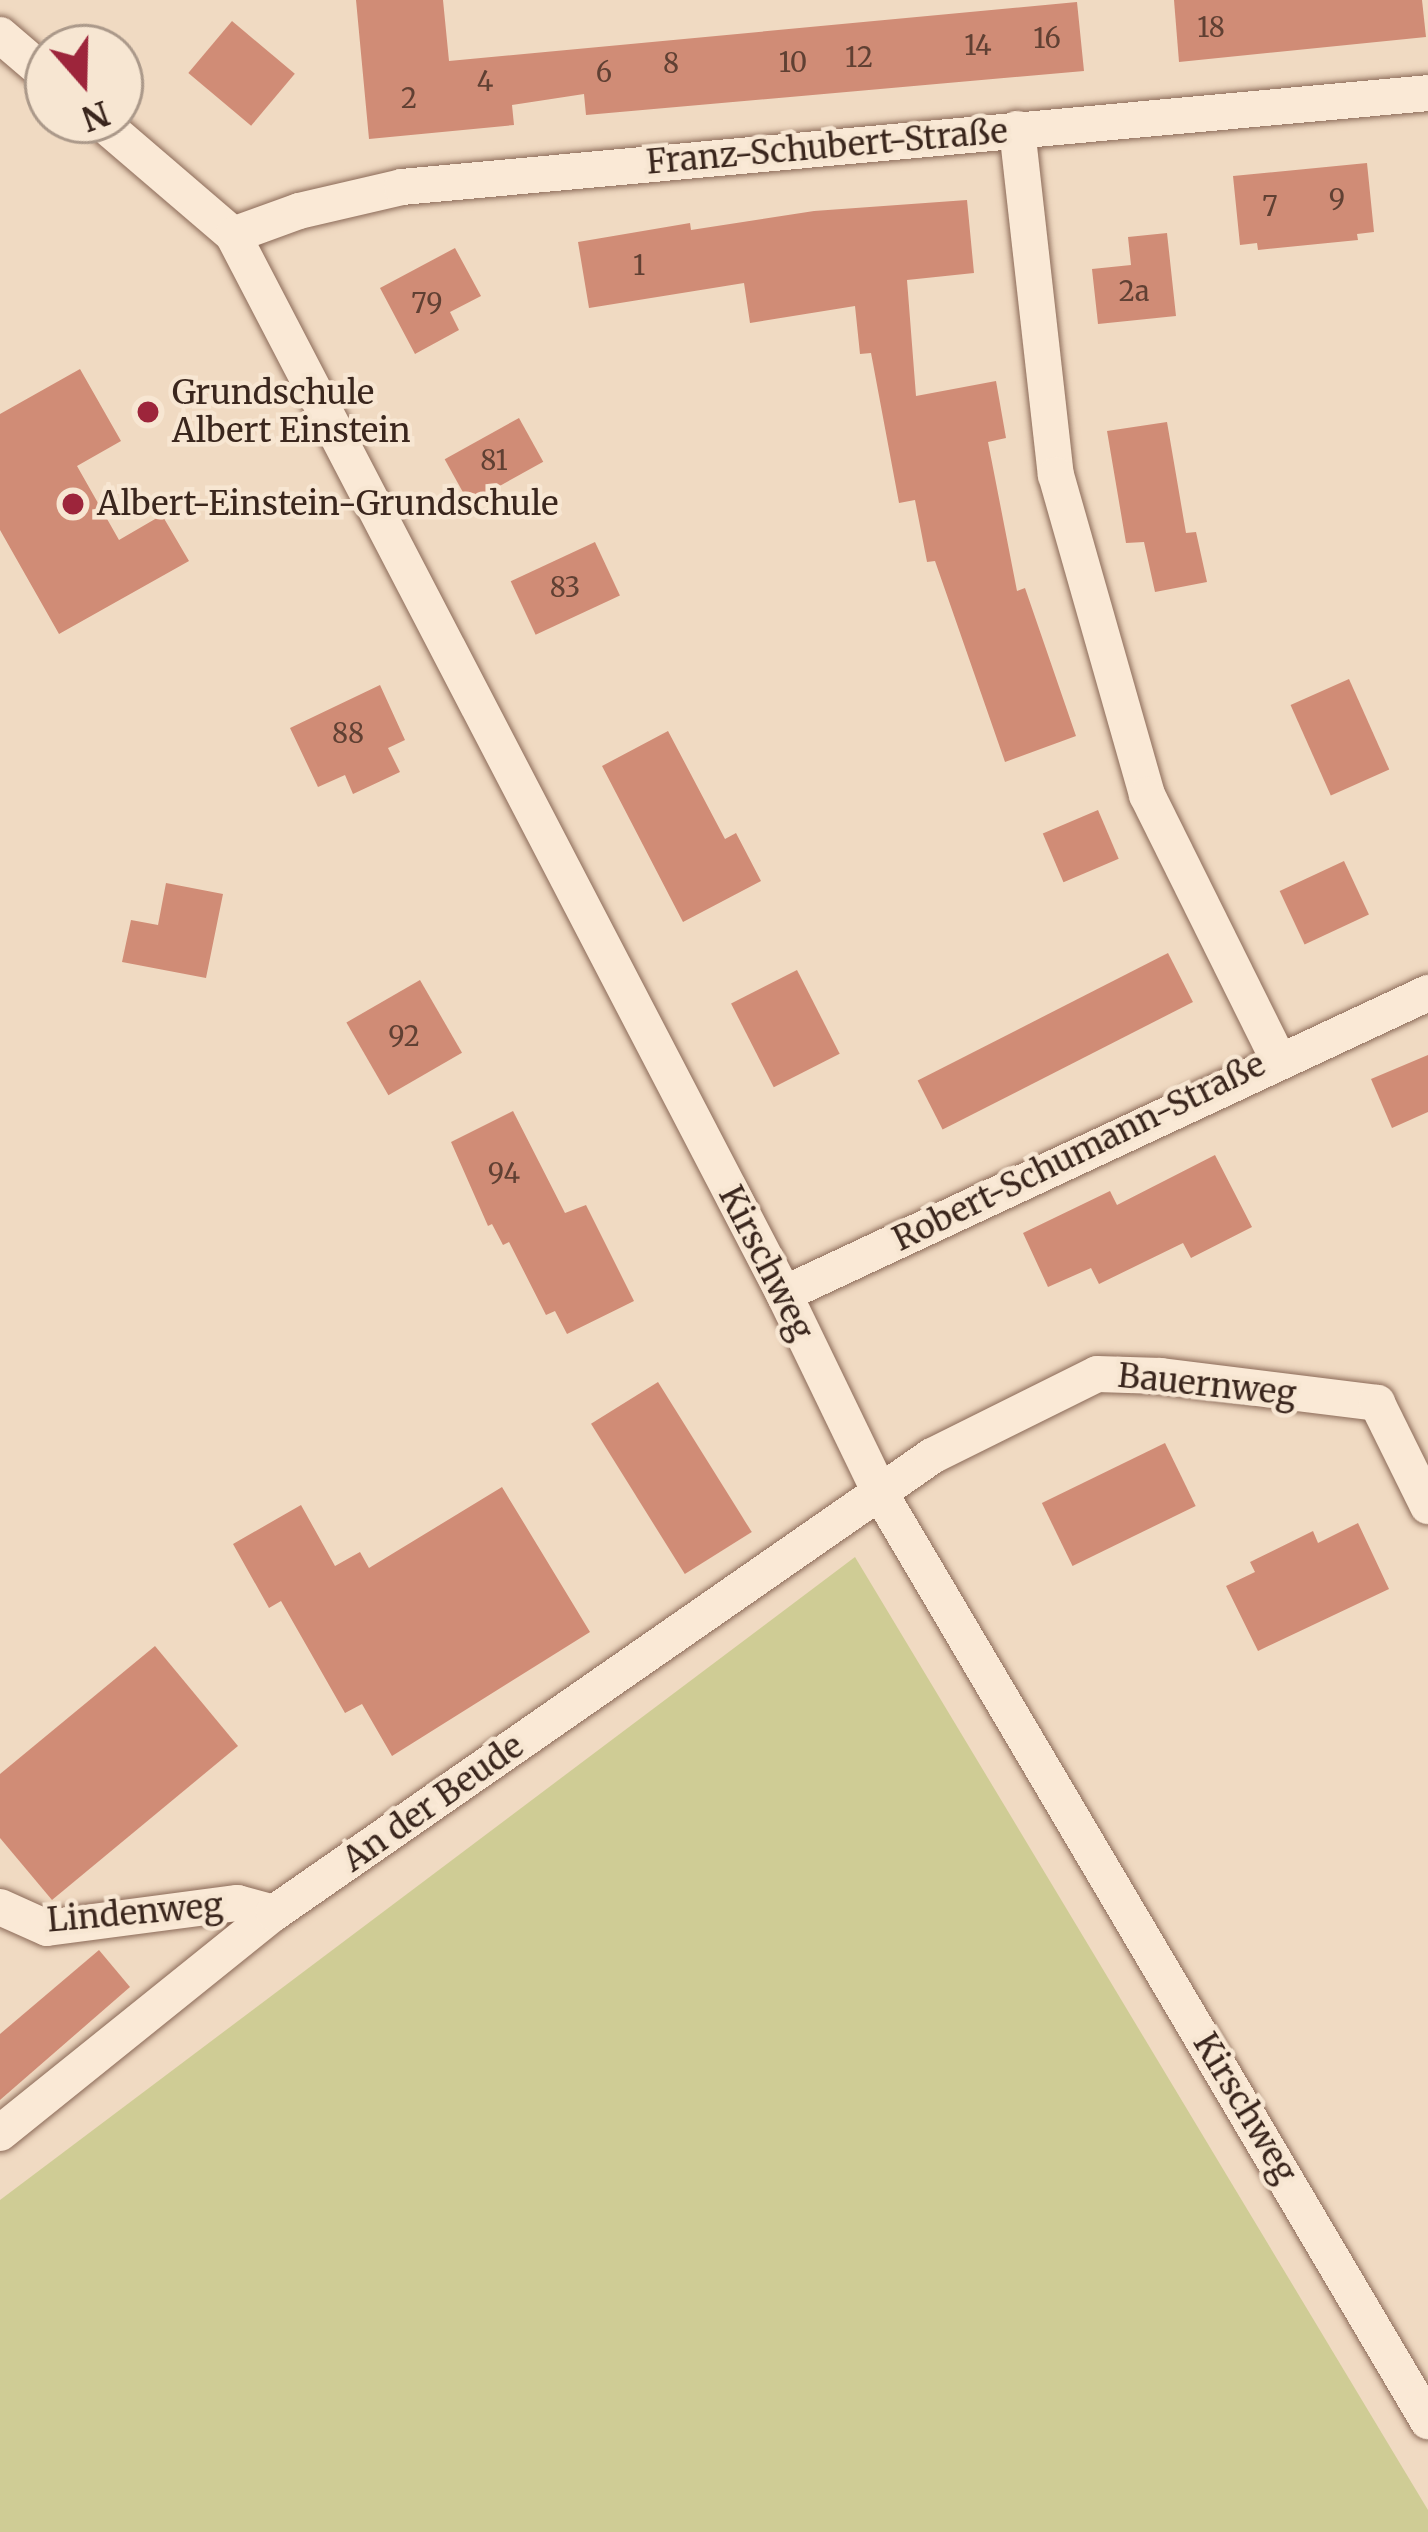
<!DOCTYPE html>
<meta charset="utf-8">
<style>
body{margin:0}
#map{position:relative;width:1428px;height:2532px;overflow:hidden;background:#f0dac2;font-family:Merriweather,serif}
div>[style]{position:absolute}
.green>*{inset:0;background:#cfcc95}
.building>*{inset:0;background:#d08c76;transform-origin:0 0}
.roads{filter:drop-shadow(0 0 3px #8b6a58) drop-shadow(0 0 3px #8b6a58)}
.minor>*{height:36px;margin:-18px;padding:0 18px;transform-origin:18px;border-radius:18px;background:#fae9d6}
.dots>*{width:33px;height:33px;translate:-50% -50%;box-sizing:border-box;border:6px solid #f7e6d2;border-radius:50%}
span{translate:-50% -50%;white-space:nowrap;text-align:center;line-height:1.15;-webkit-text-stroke:9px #f7e6d2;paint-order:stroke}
.number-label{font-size:27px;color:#604033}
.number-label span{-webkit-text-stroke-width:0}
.street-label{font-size:33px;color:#3a261d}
.poi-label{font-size:33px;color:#3a261d}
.left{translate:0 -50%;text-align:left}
.north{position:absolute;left:24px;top:24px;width:120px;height:120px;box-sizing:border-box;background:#f7e6d2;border:3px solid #ab998a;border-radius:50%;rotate:160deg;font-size:33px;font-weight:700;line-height:48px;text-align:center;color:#3a261d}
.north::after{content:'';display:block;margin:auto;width:42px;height:54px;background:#9d253b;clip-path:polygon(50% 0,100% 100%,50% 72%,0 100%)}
</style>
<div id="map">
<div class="green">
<div style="clip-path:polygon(855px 1557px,1428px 2510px,1428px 2532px,0 2532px,0 2200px)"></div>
</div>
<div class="building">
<div style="clip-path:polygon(356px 0,443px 0,449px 61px,1077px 2px,1084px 71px,586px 115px,584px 94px,512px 105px,514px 125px,369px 139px)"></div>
<div style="clip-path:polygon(1174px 0,1422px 0,1426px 37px,1179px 62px)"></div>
<div style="left:232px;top:21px;width:82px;height:68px;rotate:40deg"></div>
<div style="clip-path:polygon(1367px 163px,1374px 232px,1357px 234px,1358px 240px,1258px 250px,1257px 243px,1240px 245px,1233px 176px)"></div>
<div style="clip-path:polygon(967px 200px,974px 273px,907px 280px,916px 396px,996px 381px,1006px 438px,988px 442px,1017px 591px,1025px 588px,1076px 736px,1005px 762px,935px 561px,927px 562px,915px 500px,899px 503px,871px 353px,860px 354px,855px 306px,750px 323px,744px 283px,589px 308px,578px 242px,690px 223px,691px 230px,814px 211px)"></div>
<div style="clip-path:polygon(1167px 233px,1176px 316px,1098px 324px,1092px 269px,1131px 265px,1128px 237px)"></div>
<div style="clip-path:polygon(455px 248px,481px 296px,450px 312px,459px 330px,415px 354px,380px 288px)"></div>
<div style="clip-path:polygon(80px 369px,121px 441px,77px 466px,119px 540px,162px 515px,189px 561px,59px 634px,0 530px,0 414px)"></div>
<div style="left:519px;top:418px;width:50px;height:85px;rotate:61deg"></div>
<div style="clip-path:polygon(1167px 422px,1186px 533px,1196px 532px,1207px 582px,1155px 592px,1144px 542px,1126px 543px,1107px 431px)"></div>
<div style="left:595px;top:542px;width:59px;height:93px;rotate:65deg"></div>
<div style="left:1349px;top:679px;width:99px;height:64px;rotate:66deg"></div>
<div style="clip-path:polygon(380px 685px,405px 740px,388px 748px,400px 772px,353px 794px,345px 775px,318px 787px,290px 728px)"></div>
<div style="clip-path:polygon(668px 731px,725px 839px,736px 833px,761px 881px,683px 922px,602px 766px)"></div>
<div style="left:1098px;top:810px;width:53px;height:60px;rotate:67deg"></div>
<div style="left:1344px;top:861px;width:59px;height:71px;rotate:65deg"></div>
<div style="clip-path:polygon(166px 883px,223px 894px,206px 978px,122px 962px,131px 920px,158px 925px)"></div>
<div style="left:1168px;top:953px;width:55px;height:281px;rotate:63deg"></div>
<div style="left:797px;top:970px;width:94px;height:74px;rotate:63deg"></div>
<div style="left:420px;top:980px;width:84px;height:85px;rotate:60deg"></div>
<div style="clip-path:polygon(1428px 1055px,1428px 1112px,1392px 1128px,1371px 1079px)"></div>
<div style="clip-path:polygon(513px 1111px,565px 1213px,586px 1205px,634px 1301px,567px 1334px,555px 1311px,546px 1315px,509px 1242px,503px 1245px,492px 1224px,488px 1226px,451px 1142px)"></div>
<div style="clip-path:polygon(1215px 1155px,1252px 1227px,1191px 1258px,1183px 1243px,1099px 1284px,1091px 1268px,1048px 1287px,1023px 1233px,1110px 1191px,1117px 1205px)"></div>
<div style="left:658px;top:1382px;width:177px;height:79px;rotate:58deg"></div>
<div style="left:1165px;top:1443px;width:70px;height:137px;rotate:64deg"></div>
<div style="clip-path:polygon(502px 1487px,590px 1632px,392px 1756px,362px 1704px,345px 1713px,281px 1601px,269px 1608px,233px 1544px,301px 1505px,335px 1566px,360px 1552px,369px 1568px)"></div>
<div style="clip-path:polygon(1358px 1523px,1389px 1589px,1258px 1651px,1226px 1586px,1255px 1572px,1250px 1562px,1313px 1531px,1318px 1543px)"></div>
<div style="clip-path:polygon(155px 1646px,238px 1746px,52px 1900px,0 1838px,0 1774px)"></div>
<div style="clip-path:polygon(99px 1950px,130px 1987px,0 2100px,0 2034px)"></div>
</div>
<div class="roads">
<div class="minor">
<div style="left:0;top:35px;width:63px;rotate:40.5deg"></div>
<div style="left:99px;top:120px;width:177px;rotate:40.6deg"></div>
<div style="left:233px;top:235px;width:1194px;rotate:62.51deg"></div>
<div style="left:784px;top:1294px;width:221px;rotate:64.2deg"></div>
<div style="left:880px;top:1493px;width:1078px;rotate:59.44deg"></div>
<div style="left:1017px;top:129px;width:348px;rotate:83.6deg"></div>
<div style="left:1056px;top:475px;width:333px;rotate:74.1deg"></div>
<div style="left:1147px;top:795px;width:295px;rotate:63.6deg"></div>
<div style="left:233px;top:235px;width:70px;rotate:-20deg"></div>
<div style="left:299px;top:211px;width:106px;rotate:-13.1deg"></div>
<div style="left:402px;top:187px;width:1030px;rotate:-5.23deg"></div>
<div style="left:784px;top:1294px;width:711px;rotate:-25.05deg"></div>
<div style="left:0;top:1907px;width:51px;rotate:24.1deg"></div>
<div style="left:47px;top:1928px;width:192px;rotate:-7.5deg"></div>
<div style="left:237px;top:1903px;width:38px;rotate:15deg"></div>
<div style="left:0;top:2133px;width:351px;rotate:-38.8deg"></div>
<div style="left:274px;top:1913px;width:801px;rotate:-34.78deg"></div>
<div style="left:932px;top:1456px;width:184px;rotate:-26.4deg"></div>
<div style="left:1097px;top:1374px;width:64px;rotate:1.8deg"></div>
<div style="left:1161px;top:1376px;width:218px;rotate:7.1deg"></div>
<div style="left:1377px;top:1403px;width:115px;rotate:63.7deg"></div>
</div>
</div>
<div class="dots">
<div style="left:148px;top:412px;background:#9d253b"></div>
<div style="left:73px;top:504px;background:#9d253b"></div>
</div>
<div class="number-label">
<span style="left:1211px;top:28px">18</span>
<span style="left:1047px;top:39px">16</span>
<span style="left:978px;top:46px">14</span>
<span style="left:859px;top:58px">12</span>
<span style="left:793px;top:63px">10</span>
<span style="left:671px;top:64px">8</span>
<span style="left:604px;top:73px">6</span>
<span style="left:485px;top:82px">4</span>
<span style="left:409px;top:99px">2</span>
<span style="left:1337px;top:200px">9</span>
<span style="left:1270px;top:207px">7</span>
<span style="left:639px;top:266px">1</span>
<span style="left:1134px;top:292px">2a</span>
<span style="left:427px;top:304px">79</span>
<span style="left:494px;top:461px">81</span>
<span style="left:565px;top:588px">83</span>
<span style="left:348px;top:734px">88</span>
<span style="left:404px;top:1037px">92</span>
<span style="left:504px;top:1174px">94</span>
</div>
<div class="street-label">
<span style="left:827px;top:147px;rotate:-5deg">Franz-Schubert-Straße</span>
<span style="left:1079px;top:1152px;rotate:-26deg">Robert-Schumann-Straße</span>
<span style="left:766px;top:1263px;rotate:63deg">Kirschweg</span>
<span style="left:1207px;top:1385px;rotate:6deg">Bauernweg</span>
<span style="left:433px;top:1803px;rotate:-35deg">An der Beude</span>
<span style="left:135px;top:1913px;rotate:-5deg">Lindenweg</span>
<span style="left:1245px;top:2108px;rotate:59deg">Kirschweg</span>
</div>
<div class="poi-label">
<span class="left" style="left:172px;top:412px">Grundschule<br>Albert Einstein</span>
<span class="left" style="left:97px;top:504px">Albert-Einstein-Grundschule</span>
</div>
<div class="north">N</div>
</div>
